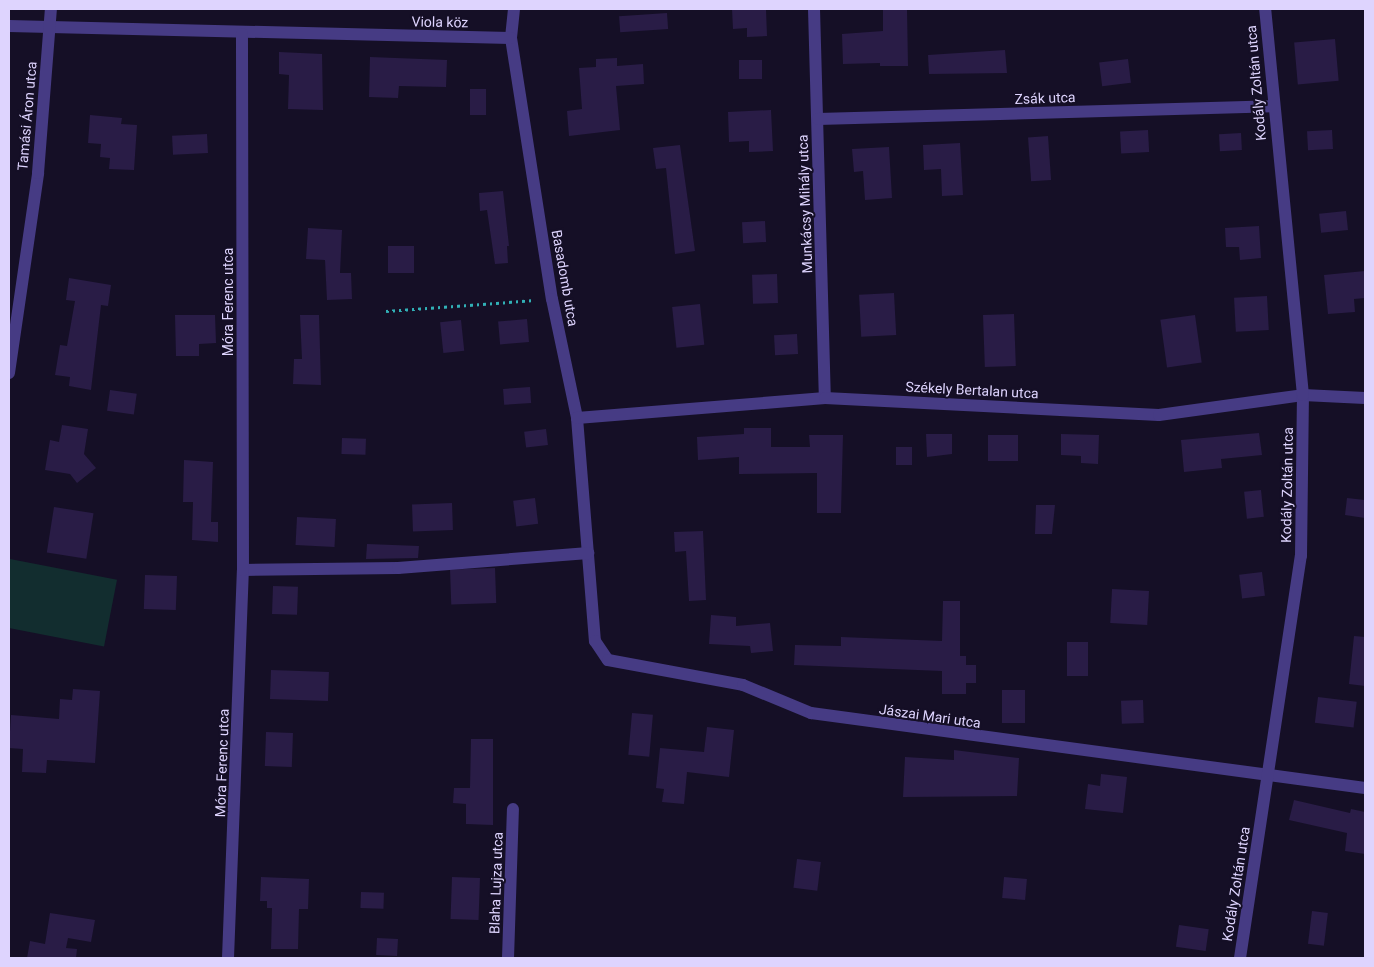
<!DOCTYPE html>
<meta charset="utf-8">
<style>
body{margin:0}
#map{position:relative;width:1374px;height:967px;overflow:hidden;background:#150f26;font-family:Roboto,sans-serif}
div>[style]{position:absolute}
.green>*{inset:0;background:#122d2f;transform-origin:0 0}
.building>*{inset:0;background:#291c46;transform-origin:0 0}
.path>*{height:3px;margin-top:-1.5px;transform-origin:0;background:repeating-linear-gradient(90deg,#31b0b6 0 2.5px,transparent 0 6.5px)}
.minor>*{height:12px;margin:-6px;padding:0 6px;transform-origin:6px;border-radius:6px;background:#463b84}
span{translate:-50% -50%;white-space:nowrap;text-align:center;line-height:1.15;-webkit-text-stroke:4px #150f26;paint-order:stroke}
.street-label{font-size:14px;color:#ded4fe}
.frame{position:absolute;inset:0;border:10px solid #ded4fe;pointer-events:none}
</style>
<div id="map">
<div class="green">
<div style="left:10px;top:559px;width:109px;height:68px;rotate:11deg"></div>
</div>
<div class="building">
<div style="clip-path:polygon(732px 9px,766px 9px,767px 36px,747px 37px,747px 28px,733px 29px)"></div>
<div style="clip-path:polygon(883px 9px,907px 9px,908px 66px,880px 66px,880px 63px,843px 64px,842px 34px,883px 31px)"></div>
<div style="left:667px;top:13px;width:16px;height:48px;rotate:86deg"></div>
<div style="left:1335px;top:39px;width:42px;height:41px;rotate:85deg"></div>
<div style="clip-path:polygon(1005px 50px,1007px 73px,929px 74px,928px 55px)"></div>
<div style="clip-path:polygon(279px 52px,322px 54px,323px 110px,288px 109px,289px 75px,279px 74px)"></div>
<div style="clip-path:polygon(370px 57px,447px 60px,446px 87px,399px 86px,398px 98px,369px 97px)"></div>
<div style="clip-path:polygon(617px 58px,617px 66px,643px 64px,644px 84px,616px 86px,620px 130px,569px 136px,567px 111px,582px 109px,579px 68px,596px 67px,596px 59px)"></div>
<div style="left:1128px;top:59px;width:24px;height:29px;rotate:83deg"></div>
<div style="left:762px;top:60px;width:19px;height:23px;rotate:90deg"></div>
<div style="left:470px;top:89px;width:16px;height:26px"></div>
<div style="clip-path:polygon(771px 110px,773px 151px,749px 152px,749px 141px,729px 142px,728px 112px)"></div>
<div style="clip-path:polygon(90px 115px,122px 118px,121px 124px,137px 125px,134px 170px,109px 169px,110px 158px,100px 157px,101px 144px,88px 143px)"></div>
<div style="left:1148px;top:130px;width:22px;height:28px;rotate:87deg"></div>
<div style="left:1332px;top:130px;width:19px;height:25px;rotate:87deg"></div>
<div style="left:1241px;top:133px;width:17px;height:22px;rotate:87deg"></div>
<div style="left:207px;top:134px;width:19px;height:35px;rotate:87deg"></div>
<div style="left:1048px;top:136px;width:44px;height:20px;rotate:86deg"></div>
<div style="clip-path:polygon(960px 143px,963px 195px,942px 196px,941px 169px,924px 170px,923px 145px)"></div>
<div style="clip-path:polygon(680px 145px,695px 251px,675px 254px,666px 168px,656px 169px,653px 148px)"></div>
<div style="clip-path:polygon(889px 147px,892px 198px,865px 200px,863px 171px,854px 172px,852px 149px)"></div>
<div style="clip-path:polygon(503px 191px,509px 246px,507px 246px,508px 263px,495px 264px,487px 210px,480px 211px,479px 193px)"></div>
<div style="left:1346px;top:211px;width:19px;height:27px;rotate:84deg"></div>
<div style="left:765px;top:221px;width:21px;height:23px;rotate:87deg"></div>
<div style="clip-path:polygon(1259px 226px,1261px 258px,1240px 260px,1239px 247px,1226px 247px,1225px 228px)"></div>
<div style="clip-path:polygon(308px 228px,342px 230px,340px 273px,351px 273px,352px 299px,327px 300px,325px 260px,306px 259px)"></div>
<div style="left:388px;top:246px;width:26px;height:27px"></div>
<div style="clip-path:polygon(1365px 271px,1365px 298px,1354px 299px,1355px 312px,1328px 314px,1324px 275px)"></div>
<div style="left:777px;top:274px;width:29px;height:25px;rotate:88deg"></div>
<div style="clip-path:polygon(69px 278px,111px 285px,108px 306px,101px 305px,91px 390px,69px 386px,70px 377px,55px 375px,60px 345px,67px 346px,75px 301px,66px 300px)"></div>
<div style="left:894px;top:293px;width:42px;height:35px;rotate:87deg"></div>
<div style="left:1267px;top:296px;width:34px;height:33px;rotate:87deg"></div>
<div style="left:700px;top:304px;width:41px;height:28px;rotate:84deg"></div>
<div style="left:1014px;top:314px;width:52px;height:31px;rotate:88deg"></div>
<div style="clip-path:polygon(175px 315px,215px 315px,216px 343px,199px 344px,199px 356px,176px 356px)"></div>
<div style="clip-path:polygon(300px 315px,319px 315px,321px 385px,293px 384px,294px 359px,302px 359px)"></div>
<div style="left:1195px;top:315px;width:48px;height:35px;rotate:82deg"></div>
<div style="left:527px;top:319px;width:23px;height:29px;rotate:85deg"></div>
<div style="left:461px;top:320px;width:31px;height:21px;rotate:84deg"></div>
<div style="left:797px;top:334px;width:20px;height:23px;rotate:87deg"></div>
<div style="left:530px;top:387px;width:16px;height:27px;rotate:86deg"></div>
<div style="left:110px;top:390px;width:27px;height:21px;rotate:8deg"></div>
<div style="clip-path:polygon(62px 425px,88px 429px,84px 454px,96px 468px,77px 483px,70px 474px,45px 470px,50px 440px,59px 442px)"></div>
<div style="clip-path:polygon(744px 428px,771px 428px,771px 447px,810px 447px,809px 435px,843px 435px,841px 513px,817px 513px,817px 473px,739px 474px,739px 457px,698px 460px,697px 437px,744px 434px)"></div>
<div style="left:546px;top:429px;width:16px;height:22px;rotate:83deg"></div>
<div style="clip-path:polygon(1259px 433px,1262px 455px,1221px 459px,1222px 468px,1184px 472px,1181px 440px)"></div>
<div style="clip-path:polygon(926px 434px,952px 434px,952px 454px,927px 457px)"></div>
<div style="clip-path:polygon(1061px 434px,1099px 435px,1098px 464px,1081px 463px,1081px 456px,1061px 455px)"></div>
<div style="left:1018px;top:435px;width:26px;height:30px;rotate:90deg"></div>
<div style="left:342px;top:438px;width:24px;height:16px;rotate:2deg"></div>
<div style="left:896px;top:447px;width:16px;height:18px"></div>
<div style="clip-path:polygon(184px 460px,213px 462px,211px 522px,218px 522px,218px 542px,192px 540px,193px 502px,183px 502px)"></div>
<div style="left:1261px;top:490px;width:27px;height:17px;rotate:84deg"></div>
<div style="left:535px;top:498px;width:26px;height:22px;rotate:83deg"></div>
<div style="clip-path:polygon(1347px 498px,1365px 500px,1365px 518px,1345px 515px)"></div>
<div style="left:452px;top:503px;width:27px;height:40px;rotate:88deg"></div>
<div style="clip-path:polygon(1036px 505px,1055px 505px,1052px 534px,1035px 534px)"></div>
<div style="left:54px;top:507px;width:40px;height:46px;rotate:9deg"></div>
<div style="left:297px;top:517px;width:39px;height:28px;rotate:3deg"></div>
<div style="clip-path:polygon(703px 531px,706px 600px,689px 601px,686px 551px,675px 552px,674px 532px)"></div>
<div style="clip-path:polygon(367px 544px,419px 546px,418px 558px,366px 559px)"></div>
<div style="left:495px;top:568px;width:35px;height:45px;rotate:88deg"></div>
<div style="left:1262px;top:572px;width:24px;height:23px;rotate:83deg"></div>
<div style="left:145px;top:575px;width:32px;height:34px;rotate:2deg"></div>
<div style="left:273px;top:586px;width:25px;height:28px;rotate:2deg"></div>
<div style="left:1149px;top:591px;width:34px;height:37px;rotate:93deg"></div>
<div style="clip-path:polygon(943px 601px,960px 601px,960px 656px,966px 656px,966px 665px,976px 665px,976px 683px,966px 683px,966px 694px,942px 694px,942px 671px,794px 665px,795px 645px,841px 646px,841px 637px,942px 641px)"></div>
<div style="clip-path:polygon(711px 615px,736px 617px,736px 626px,770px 623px,773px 651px,751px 653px,750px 646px,709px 644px)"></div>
<div style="clip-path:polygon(1354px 636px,1365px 637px,1365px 686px,1349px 684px)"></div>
<div style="left:1067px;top:642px;width:21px;height:34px"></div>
<div style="left:271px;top:670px;width:58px;height:29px;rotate:2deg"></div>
<div style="clip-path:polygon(73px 689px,100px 691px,95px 763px,47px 760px,46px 773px,22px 772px,23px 749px,9px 748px,11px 715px,59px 719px,60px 699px,72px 700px)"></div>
<div style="left:1002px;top:690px;width:23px;height:33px"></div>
<div style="left:1318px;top:697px;width:39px;height:26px;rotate:7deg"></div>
<div style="left:1143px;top:700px;width:23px;height:22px;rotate:88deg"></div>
<div style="left:632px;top:713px;width:21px;height:42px;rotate:5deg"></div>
<div style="clip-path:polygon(707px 727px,734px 730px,729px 777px,687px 772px,684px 804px,662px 802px,664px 789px,656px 788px,660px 748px,704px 752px)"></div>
<div style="left:266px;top:732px;width:27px;height:34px;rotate:2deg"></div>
<div style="clip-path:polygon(471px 739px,493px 739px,493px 825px,466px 824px,466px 804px,453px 803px,454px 788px,470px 788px)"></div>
<div style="clip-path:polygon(954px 750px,1019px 758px,1017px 796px,903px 797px,905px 757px,954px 760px)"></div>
<div style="clip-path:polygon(1101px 774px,1127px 777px,1123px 813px,1085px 809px,1088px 784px,1100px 786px)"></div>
<div style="clip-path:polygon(1294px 800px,1350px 813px,1351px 809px,1365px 812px,1365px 854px,1345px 851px,1347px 833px,1289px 820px)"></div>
<div style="left:797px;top:859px;width:24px;height:29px;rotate:7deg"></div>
<div style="clip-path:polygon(261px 877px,309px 879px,308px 909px,299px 909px,298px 949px,271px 949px,272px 908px,267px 908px,267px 901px,260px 901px)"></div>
<div style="left:452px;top:877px;width:28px;height:42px;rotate:2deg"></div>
<div style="left:1004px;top:877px;width:23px;height:21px;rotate:5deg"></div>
<div style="left:361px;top:892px;width:23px;height:16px;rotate:2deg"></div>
<div style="left:1312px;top:911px;width:16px;height:33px;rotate:7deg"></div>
<div style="clip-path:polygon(50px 913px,95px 920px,91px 942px,68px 938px,66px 948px,77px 949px,76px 958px,27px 958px,30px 941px,45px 944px)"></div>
<div style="left:1179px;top:925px;width:30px;height:22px;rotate:8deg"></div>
<div style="left:377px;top:938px;width:21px;height:17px;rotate:3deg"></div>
</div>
<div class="path">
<div style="left:386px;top:311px;width:149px;rotate:-4.2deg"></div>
</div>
<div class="minor">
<div style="left:514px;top:9px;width:29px;rotate:96deg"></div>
<div style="left:511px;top:38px;width:264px;rotate:81.1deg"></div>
<div style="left:552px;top:299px;width:122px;rotate:78.1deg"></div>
<div style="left:577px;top:418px;width:224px;rotate:85.4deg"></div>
<div style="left:595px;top:641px;width:23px;rotate:56deg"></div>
<div style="left:608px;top:660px;width:137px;rotate:10.5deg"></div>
<div style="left:743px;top:685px;width:74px;rotate:22.4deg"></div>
<div style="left:811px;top:713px;width:559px;rotate:7.71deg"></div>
<div style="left:814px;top:9px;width:389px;rotate:88.4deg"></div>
<div style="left:9px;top:26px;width:502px;rotate:1.37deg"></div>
<div style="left:818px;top:119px;width:455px;rotate:-1.6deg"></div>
<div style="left:9px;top:373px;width:202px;rotate:-81.7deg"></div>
<div style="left:38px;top:173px;width:165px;rotate:-85.5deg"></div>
<div style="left:577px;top:418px;width:249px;rotate:-4.6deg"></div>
<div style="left:825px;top:398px;width:334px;rotate:2.9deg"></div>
<div style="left:1159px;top:415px;width:145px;rotate:-7.9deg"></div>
<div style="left:1303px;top:395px;width:62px;rotate:2.8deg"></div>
<div style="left:243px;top:570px;width:155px;rotate:-0.7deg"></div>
<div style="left:398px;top:568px;width:191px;rotate:-4.5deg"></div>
<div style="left:228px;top:958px;width:388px;rotate:-87.8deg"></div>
<div style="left:243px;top:570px;width:536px;rotate:-90.11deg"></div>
<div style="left:508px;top:958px;width:149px;rotate:-88.1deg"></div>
<div style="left:1240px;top:958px;width:407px;rotate:-81.4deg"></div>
<div style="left:1301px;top:556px;width:161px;rotate:-89.3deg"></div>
<div style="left:1303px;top:395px;width:388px;rotate:-95.6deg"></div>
</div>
<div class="street-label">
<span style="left:440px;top:22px;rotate:1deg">Viola köz</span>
<span style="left:1256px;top:83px;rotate:-95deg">Kodály Zoltán utca</span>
<span style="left:1045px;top:98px;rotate:-2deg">Zsák utca</span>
<span style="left:27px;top:116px;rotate:-85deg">Tamási Áron utca</span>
<span style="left:805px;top:204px;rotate:-92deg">Munkácsy Mihály utca</span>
<span style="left:565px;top:278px;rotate:80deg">Basadomb utca</span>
<span style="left:228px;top:302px;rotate:-90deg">Móra Ferenc utca</span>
<span style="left:972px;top:390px;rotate:3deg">Székely Bertalan utca</span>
<span style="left:1287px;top:485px;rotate:-89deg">Kodály Zoltán utca</span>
<span style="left:930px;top:716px;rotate:8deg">Jászai Mari utca</span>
<span style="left:222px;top:763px;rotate:-88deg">Móra Ferenc utca</span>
<span style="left:496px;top:883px;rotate:-88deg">Blaha Lujza utca</span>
<span style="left:1236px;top:884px;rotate:-81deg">Kodály Zoltán utca</span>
</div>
<div class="frame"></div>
</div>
